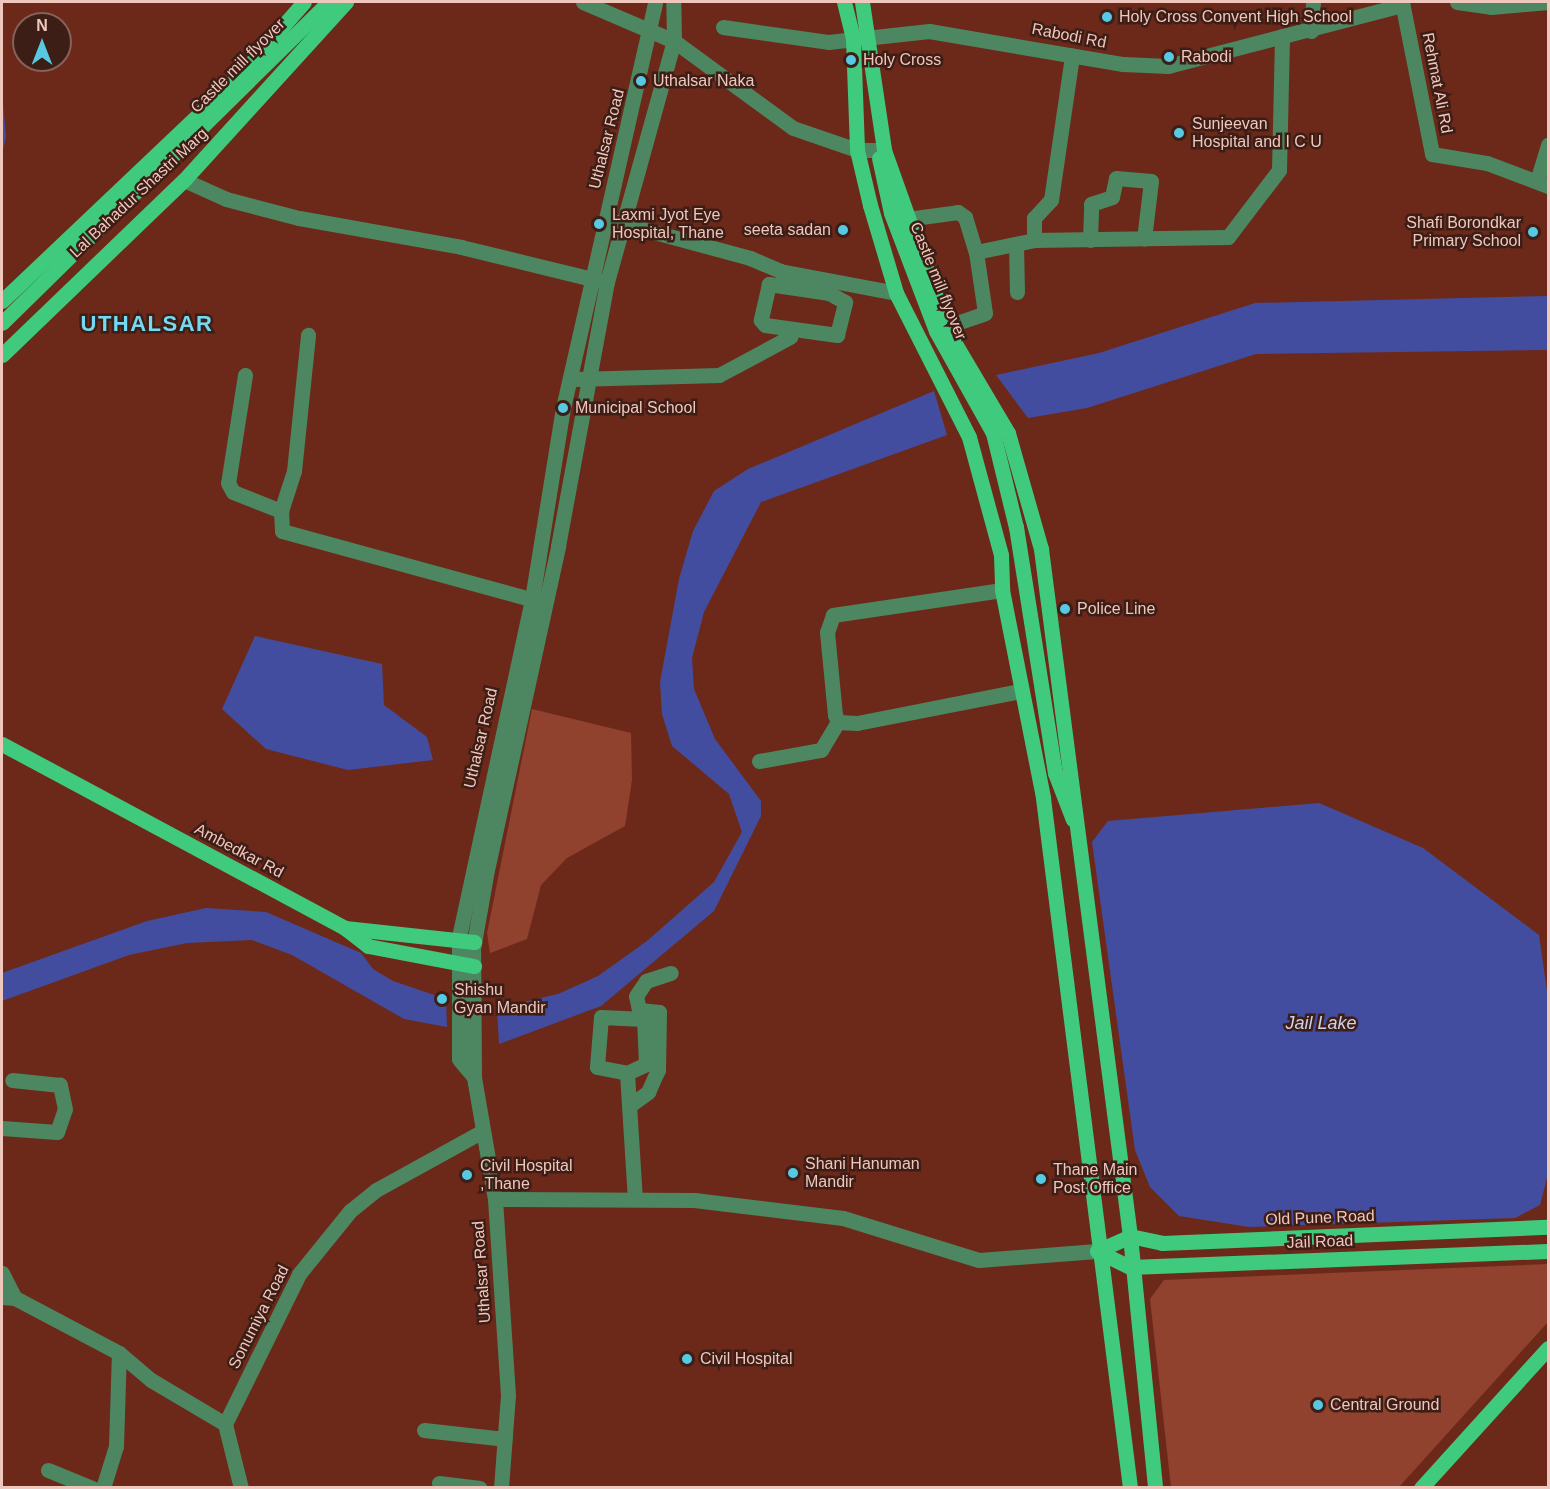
<!DOCTYPE html>
<style>
body{margin:0}
#map{position:relative;width:1550px;height:1489px;overflow:hidden;background:#6c2919;font-family:Helvetica,sans-serif}
div>[style]{position:absolute}
.green>*{inset:0;background:#90422f}
.water>*{inset:0;background:#434d9f}
.minor>*{height:15px;margin:-7.5px;padding:0 7.5px;transform-origin:7.5px;border-radius:7.5px;background:#4c8761}
.major>*{height:15px;margin:-7.5px;padding:0 7.5px;transform-origin:7.5px;border-radius:7.5px;background:#40ca7d}
.dots>*{width:16px;height:16px;translate:-50% -50%;box-sizing:border-box;border:3px solid #3d1e17;border-radius:50%}
span{translate:-50% -50%;white-space:nowrap;text-align:center;line-height:1.15;-webkit-text-stroke:5px #3d1e17;paint-order:stroke}
.poi-label{font-size:16px;color:#f0c7bc}
.left{translate:0 -50%;text-align:left}
.right{translate:-100% -50%;text-align:right}
.street-label{font-size:16px;color:#f0c7bc}
.water-label{font-size:18px;color:#ced3ea;font-style:italic}
.district-label{font-size:22px;color:#74daf1;font-weight:700;letter-spacing:1.5px}
.frame{position:absolute;inset:0;border:3px solid #f0c7bc;pointer-events:none}
.north{position:absolute;left:12px;top:12px;width:60px;height:60px;box-sizing:border-box;background:#3d1e17;border:2px solid #856259;border-radius:50%;rotate:0deg;font-size:16px;font-weight:700;line-height:24px;text-align:center;color:#f0c7bc}
.north::after{content:'';display:block;margin:auto;width:21px;height:27px;background:#57c9e2;clip-path:polygon(50% 0,100% 100%,50% 72%,0 100%)}
</style>
<div id="map">
<div class="green">
<div style="clip-path:polygon(532px 709px,631px 733px,632px 780px,625px 826px,567px 858px,541px 885px,527px 939px,490px 953px,487px 933px)"></div>
<div style="clip-path:polygon(1548px 1264px,1548px 1322px,1399px 1487px,1171px 1487px,1150px 1299px,1164px 1280px)"></div>
</div>
<div class="water">
<div style="clip-path:polygon(2px 90px,6px 137px,2px 154px)"></div>
<div style="clip-path:polygon(1548px 296px,1548px 350px,1256px 354px,1087px 408px,1028px 418px,996px 375px,1099px 353px,1255px 303px)"></div>
<div style="clip-path:polygon(934px 391px,947px 435px,761px 502px,704px 612px,692px 658px,694px 689px,715px 739px,761px 801px,761px 816px,714px 911px,601px 1006px,499px 1044px,497px 1008px,558px 994px,598px 976px,647px 941px,714px 882px,742px 832px,729px 794px,672px 746px,662px 714px,660px 682px,679px 579px,693px 531px,714px 491px,748px 469px)"></div>
<div style="clip-path:polygon(255px 636px,382px 664px,384px 705px,427px 737px,433px 760px,348px 770px,266px 749px,222px 709px)"></div>
<div style="clip-path:polygon(1319px 803px,1423px 848px,1539px 935px,1548px 998px,1548px 1174px,1540px 1205px,1515px 1218px,1249px 1227px,1179px 1216px,1150px 1187px,1135px 1150px,1092px 842px,1108px 821px)"></div>
<div style="clip-path:polygon(206px 908px,266px 912px,361px 953px,373px 969px,393px 981px,446px 999px,447px 1027px,404px 1019px,292px 955px,252px 940px,187px 943px,129px 955px,2px 1001px,2px 973px,147px 921px)"></div>
</div>
<div class="minor">
<div style="left:583px;top:2px;width:99px;rotate:23.2deg"></div>
<div style="left:674px;top:41px;width:147px;rotate:36.2deg"></div>
<div style="left:793px;top:128px;width:68px;rotate:19deg"></div>
<div style="left:857px;top:150px;width:27px"></div>
<div style="left:1402px;top:2px;width:155px;rotate:78.8deg"></div>
<div style="left:1432px;top:154px;width:56px;rotate:9.3deg"></div>
<div style="left:1487px;top:163px;width:65px;rotate:20.7deg"></div>
<div style="left:1457px;top:2px;width:34px;rotate:8deg"></div>
<div style="left:1491px;top:7px;width:57px;rotate:-5deg"></div>
<div style="left:723px;top:27px;width:106px;rotate:8.1deg"></div>
<div style="left:828px;top:42px;width:102px;rotate:-6.2deg"></div>
<div style="left:929px;top:31px;width:197px;rotate:9.7deg"></div>
<div style="left:1123px;top:64px;width:45px;rotate:2.5deg"></div>
<div style="left:1168px;top:66px;width:242px;rotate:-14.6deg"></div>
<div style="left:1311px;top:31px;width:29px;rotate:-86deg"></div>
<div style="left:184px;top:180px;width:46px;rotate:24.3deg"></div>
<div style="left:226px;top:199px;width:75px;rotate:14.6deg"></div>
<div style="left:299px;top:218px;width:165px;rotate:10.1deg"></div>
<div style="left:461px;top:247px;width:143px;rotate:13.7deg"></div>
<div style="left:1537px;top:181px;width:38px;rotate:-73deg"></div>
<div style="left:907px;top:219px;width:51px;rotate:-7.8deg"></div>
<div style="left:958px;top:212px;width:9px;rotate:36deg"></div>
<div style="left:965px;top:217px;width:37px;rotate:73deg"></div>
<div style="left:976px;top:252px;width:59px;rotate:-11.7deg"></div>
<div style="left:1034px;top:240px;width:194px;rotate:-0.9deg"></div>
<div style="left:1228px;top:237px;width:84px;rotate:-52.7deg"></div>
<div style="left:1279px;top:170px;width:134px;rotate:-88.7deg"></div>
<div style="left:617px;top:222px;width:138px;rotate:15.1deg"></div>
<div style="left:750px;top:258px;width:33px;rotate:23deg"></div>
<div style="left:780px;top:271px;width:118px;rotate:10.7deg"></div>
<div style="left:1034px;top:240px;width:22px;rotate:-90deg"></div>
<div style="left:1034px;top:218px;width:25px;rotate:-47deg"></div>
<div style="left:1051px;top:200px;width:146px;rotate:-81.7deg"></div>
<div style="left:1090px;top:240px;width:36px;rotate:-88deg"></div>
<div style="left:1091px;top:204px;width:22px;rotate:-18deg"></div>
<div style="left:1112px;top:197px;width:19px;rotate:-78deg"></div>
<div style="left:1116px;top:178px;width:35px;rotate:5deg"></div>
<div style="left:1151px;top:181px;width:58px;rotate:96.9deg"></div>
<div style="left:1016px;top:244px;width:48px;rotate:88.8deg"></div>
<div style="left:829px;top:293px;width:61px;rotate:-171.5deg"></div>
<div style="left:769px;top:284px;width:37px;rotate:103deg"></div>
<div style="left:761px;top:320px;width:6px;rotate:51deg"></div>
<div style="left:765px;top:325px;width:73px;rotate:7.9deg"></div>
<div style="left:837px;top:335px;width:34px;rotate:-76deg"></div>
<div style="left:845px;top:302px;width:18px;rotate:-151deg"></div>
<div style="left:829px;top:293px;width:9px;rotate:-84deg"></div>
<div style="left:948px;top:326px;width:39px;rotate:-19deg"></div>
<div style="left:985px;top:313px;width:62px;rotate:-98.4deg"></div>
<div style="left:245px;top:375px;width:109px;rotate:98.9deg"></div>
<div style="left:228px;top:483px;width:10px;rotate:61deg"></div>
<div style="left:233px;top:492px;width:52px;rotate:21.6deg"></div>
<div style="left:281px;top:511px;width:20px;rotate:87deg"></div>
<div style="left:282px;top:531px;width:270px;rotate:15.3deg"></div>
<div style="left:575px;top:379px;width:144px;rotate:-1.6deg"></div>
<div style="left:719px;top:375px;width:81px;rotate:-28.2deg"></div>
<div style="left:281px;top:511px;width:42px;rotate:-72deg"></div>
<div style="left:294px;top:471px;width:137px;rotate:-84.1deg"></div>
<div style="left:1002px;top:590px;width:171px;rotate:171.6deg"></div>
<div style="left:833px;top:615px;width:18px;rotate:109deg"></div>
<div style="left:827px;top:632px;width:83px;rotate:84.5deg"></div>
<div style="left:835px;top:715px;width:8px;rotate:67deg"></div>
<div style="left:838px;top:722px;width:19px;rotate:3deg"></div>
<div style="left:857px;top:723px;width:166px;rotate:-11.1deg"></div>
<div style="left:759px;top:761px;width:63px;rotate:-10.1deg"></div>
<div style="left:821px;top:750px;width:33px;rotate:-59deg"></div>
<div style="left:627px;top:1073px;width:21px;rotate:-25deg"></div>
<div style="left:646px;top:1064px;width:45px;rotate:-92.5deg"></div>
<div style="left:644px;top:1019px;width:43px;rotate:-177.3deg"></div>
<div style="left:601px;top:1017px;width:50px;rotate:94.6deg"></div>
<div style="left:597px;top:1067px;width:31px;rotate:11deg"></div>
<div style="left:627px;top:1073px;width:126px;rotate:86.4deg"></div>
<div style="left:474px;top:1077px;width:128px;rotate:-90.4deg"></div>
<div style="left:473px;top:949px;width:80px;rotate:-80deg"></div>
<div style="left:487px;top:870px;width:332px;rotate:-77.6deg"></div>
<div style="left:558px;top:546px;width:269px;rotate:-79.5deg"></div>
<div style="left:607px;top:282px;width:250px;rotate:-74.5deg"></div>
<div style="left:674px;top:41px;width:39px;rotate:-91deg"></div>
<div style="left:629px;top:1106px;width:24px;rotate:-36deg"></div>
<div style="left:648px;top:1092px;width:24px;rotate:-66deg"></div>
<div style="left:658px;top:1070px;width:58px;rotate:-89deg"></div>
<div style="left:659px;top:1012px;width:20px;rotate:-174deg"></div>
<div style="left:639px;top:1010px;width:14px;rotate:-102deg"></div>
<div style="left:636px;top:996px;width:18px;rotate:-56deg"></div>
<div style="left:646px;top:981px;width:26px;rotate:-18deg"></div>
<div style="left:2px;top:1128px;width:55px;rotate:4.2deg"></div>
<div style="left:57px;top:1132px;width:24px;rotate:-71deg"></div>
<div style="left:65px;top:1109px;width:25px;rotate:-102deg"></div>
<div style="left:60px;top:1085px;width:48px;rotate:-174.1deg"></div>
<div style="left:495px;top:1199px;width:199px;rotate:0.3deg"></div>
<div style="left:694px;top:1200px;width:150px;rotate:6.9deg"></div>
<div style="left:843px;top:1218px;width:142px;rotate:17.2deg"></div>
<div style="left:979px;top:1260px;width:118px;rotate:-4.4deg"></div>
<div style="left:2px;top:1273px;width:28px;rotate:63deg"></div>
<div style="left:2px;top:1297px;width:13px;rotate:4deg"></div>
<div style="left:15px;top:1298px;width:118px;rotate:27.9deg"></div>
<div style="left:119px;top:1353px;width:42px;rotate:40.2deg"></div>
<div style="left:151px;top:1380px;width:86px;rotate:30.7deg"></div>
<div style="left:225px;top:1424px;width:167px;rotate:-63.7deg"></div>
<div style="left:299px;top:1274px;width:81px;rotate:-51deg"></div>
<div style="left:350px;top:1211px;width:33px;rotate:-39deg"></div>
<div style="left:376px;top:1190px;width:120px;rotate:-28.9deg"></div>
<div style="left:225px;top:1424px;width:66px;rotate:76deg"></div>
<div style="left:424px;top:1430px;width:81px;rotate:6.3deg"></div>
<div style="left:48px;top:1470px;width:48px;rotate:22.2deg"></div>
<div style="left:439px;top:1483px;width:41px;rotate:7deg"></div>
<div style="left:103px;top:1488px;width:44px;rotate:-72.8deg"></div>
<div style="left:116px;top:1446px;width:93px;rotate:-88.2deg"></div>
<div style="left:501px;top:1488px;width:93px;rotate:-85.7deg"></div>
<div style="left:508px;top:1395px;width:196px;rotate:-93.8deg"></div>
<div style="left:495px;top:1199px;width:124px;rotate:-99.8deg"></div>
<div style="left:474px;top:1077px;width:23px;rotate:-130deg"></div>
<div style="left:459px;top:1059px;width:122px;rotate:-90deg"></div>
<div style="left:459px;top:937px;width:346px;rotate:-77.8deg"></div>
<div style="left:532px;top:599px;width:193px;rotate:-80.8deg"></div>
<div style="left:563px;top:408px;width:416px;rotate:-77.2deg"></div>
</div>
<div class="major">
<div style="left:844px;top:2px;width:38px;rotate:76deg"></div>
<div style="left:853px;top:39px;width:111px;rotate:87.9deg"></div>
<div style="left:857px;top:150px;width:57px;rotate:76.7deg"></div>
<div style="left:870px;top:205px;width:92px;rotate:73.5deg"></div>
<div style="left:896px;top:293px;width:161px;rotate:63.1deg"></div>
<div style="left:969px;top:437px;width:122px;rotate:74.8deg"></div>
<div style="left:1001px;top:555px;width:35px;rotate:88deg"></div>
<div style="left:1002px;top:590px;width:212px;rotate:78.8deg"></div>
<div style="left:1043px;top:798px;width:695px;rotate:82.81deg"></div>
<div style="left:862px;top:2px;width:150px;rotate:81.5deg"></div>
<div style="left:884px;top:150px;width:196px;rotate:70.4deg"></div>
<div style="left:950px;top:335px;width:114px;rotate:59.4deg"></div>
<div style="left:1008px;top:433px;width:121px;rotate:74.1deg"></div>
<div style="left:1041px;top:549px;width:693px;rotate:82.62deg"></div>
<div style="left:1130px;top:1236px;width:253px;rotate:84.3deg"></div>
<div style="left:879px;top:158px;width:56px;rotate:77.7deg"></div>
<div style="left:891px;top:213px;width:126px;rotate:69.1deg"></div>
<div style="left:936px;top:331px;width:117px;rotate:60.8deg"></div>
<div style="left:993px;top:433px;width:97px;rotate:76.3deg"></div>
<div style="left:1016px;top:527px;width:249px;rotate:81deg"></div>
<div style="left:1055px;top:773px;width:50px;rotate:69deg"></div>
<div style="left:2px;top:301px;width:328px;rotate:-43.5deg"></div>
<div style="left:240px;top:75px;width:97px;rotate:-48.8deg"></div>
<div style="left:2px;top:323px;width:458px;rotate:-44.5deg"></div>
<div style="left:2px;top:355px;width:252px;rotate:-43.9deg"></div>
<div style="left:184px;top:180px;width:241px;rotate:-47.7deg"></div>
<div style="left:2px;top:744px;width:389px;rotate:28.2deg"></div>
<div style="left:345px;top:928px;width:130px;rotate:6.2deg"></div>
<div style="left:345px;top:928px;width:29px;rotate:38deg"></div>
<div style="left:368px;top:946px;width:108px;rotate:10.7deg"></div>
<div style="left:1097px;top:1251px;width:36px;rotate:-24deg"></div>
<div style="left:1130px;top:1236px;width:33px;rotate:12deg"></div>
<div style="left:1162px;top:1243px;width:386px;rotate:-2.4deg"></div>
<div style="left:1097px;top:1251px;width:37px;rotate:26deg"></div>
<div style="left:1130px;top:1267px;width:418px;rotate:-2.2deg"></div>
<div style="left:1421px;top:1488px;width:189px;rotate:-47.8deg"></div>
</div>
<div class="dots">
<div style="left:1107px;top:17px;background:#57c9e2"></div>
<div style="left:1169px;top:57px;background:#57c9e2"></div>
<div style="left:851px;top:60px;background:#57c9e2"></div>
<div style="left:641px;top:81px;background:#57c9e2"></div>
<div style="left:1179px;top:133px;background:#57c9e2"></div>
<div style="left:599px;top:224px;background:#57c9e2"></div>
<div style="left:843px;top:230px;background:#57c9e2"></div>
<div style="left:1533px;top:232px;background:#57c9e2"></div>
<div style="left:563px;top:408px;background:#57c9e2"></div>
<div style="left:1065px;top:609px;background:#57c9e2"></div>
<div style="left:442px;top:999px;background:#57c9e2"></div>
<div style="left:793px;top:1173px;background:#57c9e2"></div>
<div style="left:467px;top:1175px;background:#57c9e2"></div>
<div style="left:1041px;top:1179px;background:#57c9e2"></div>
<div style="left:687px;top:1359px;background:#57c9e2"></div>
<div style="left:1318px;top:1405px;background:#57c9e2"></div>
</div>
<div class="poi-label">
<span class="left" style="left:1119px;top:17px">Holy Cross Convent High School</span>
<span class="left" style="left:1181px;top:57px">Rabodi</span>
<span class="left" style="left:863px;top:60px">Holy Cross</span>
<span class="left" style="left:653px;top:81px">Uthalsar Naka</span>
<span class="left" style="left:1192px;top:133px">Sunjeevan<br>Hospital and I C U</span>
<span class="left" style="left:612px;top:224px">Laxmi Jyot Eye<br>Hospital, Thane</span>
<span class="right" style="left:1521px;top:232px">Shafi Borondkar<br>Primary School</span>
<span class="right" style="left:831px;top:230px">seeta sadan</span>
<span class="left" style="left:575px;top:408px">Municipal School</span>
<span class="left" style="left:1077px;top:609px">Police Line</span>
<span class="left" style="left:454px;top:999px">Shishu<br>Gyan Mandir</span>
<span class="left" style="left:805px;top:1173px">Shani Hanuman<br>Mandir</span>
<span class="left" style="left:480px;top:1175px">Civil Hospital<br>,Thane</span>
<span class="left" style="left:1053px;top:1179px">Thane Main<br>Post Office</span>
<span class="left" style="left:700px;top:1359px">Civil Hospital</span>
<span class="left" style="left:1330px;top:1405px">Central Ground</span>
</div>
<div class="street-label">
<span style="left:1069px;top:36px;rotate:11deg">Rabodi Rd</span>
<span style="left:238px;top:66px;rotate:-45deg">Castle mill flyover</span>
<span style="left:1437px;top:83px;rotate:79deg">Rehmat Ali Rd</span>
<span style="left:607px;top:139px;rotate:-76deg">Uthalsar Road</span>
<span style="left:139px;top:193px;rotate:-43deg">Lal Bahadur Shastri Marg</span>
<span style="left:938px;top:281px;rotate:68deg">Castle mill flyover</span>
<span style="left:481px;top:738px;rotate:-77deg">Uthalsar Road</span>
<span style="left:239px;top:851px;rotate:28deg">Ambedkar Rd</span>
<span style="left:1320px;top:1218px;rotate:-2deg">Old Pune Road</span>
<span style="left:1320px;top:1242px;rotate:-2deg">Jail Road</span>
<span style="left:482px;top:1272px;rotate:-94deg">Uthalsar Road</span>
<span style="left:259px;top:1317px;rotate:-63deg">Sonumiya Road</span>
</div>
<div class="water-label">
<span style="left:1321px;top:1023px">Jail Lake</span>
</div>
<div class="district-label">
<span style="left:147px;top:324px">UTHALSAR</span>
</div>
<div class="frame"></div>
<div class="north">N</div>
</div>
